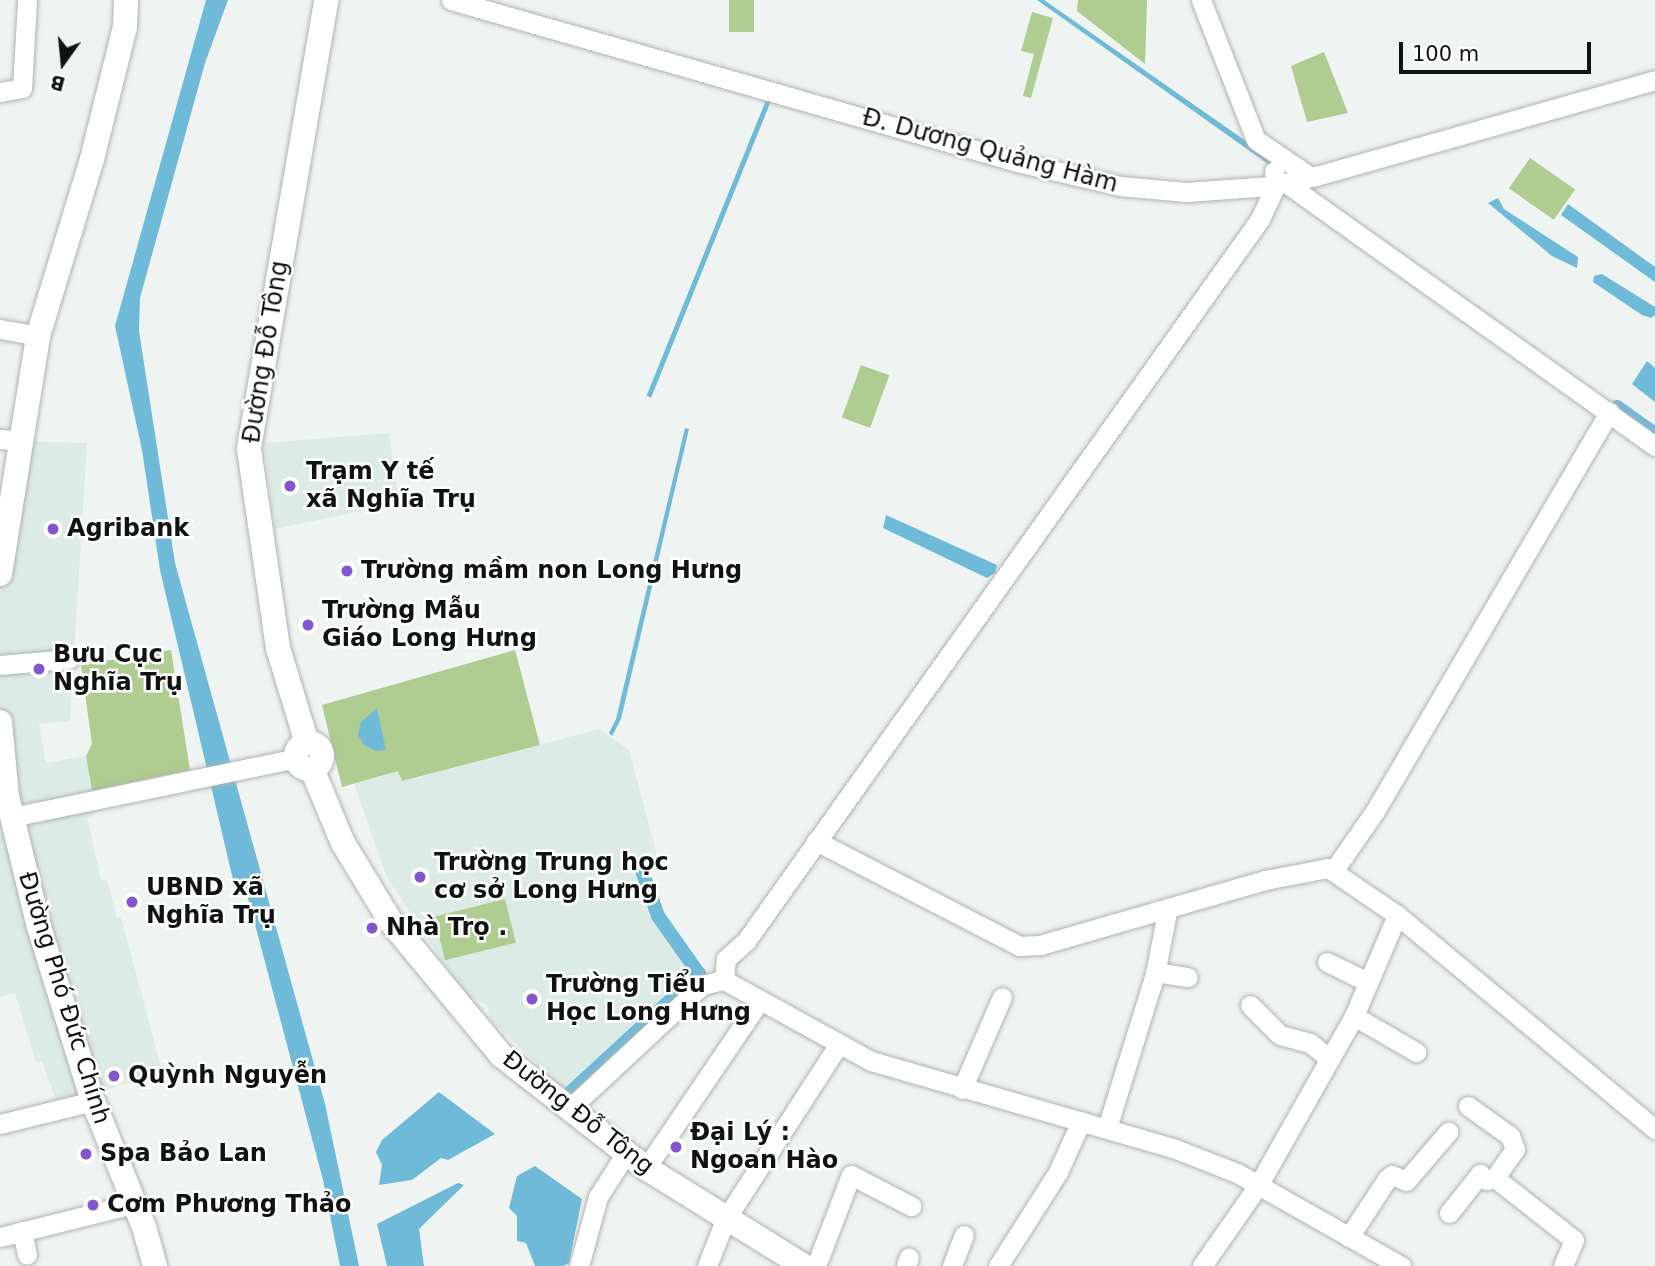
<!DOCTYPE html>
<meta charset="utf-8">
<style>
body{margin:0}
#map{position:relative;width:1655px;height:1266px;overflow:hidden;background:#eff3f2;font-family:"DejaVu Sans",sans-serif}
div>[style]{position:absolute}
.built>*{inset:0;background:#ddebe7}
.green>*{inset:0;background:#afcc91;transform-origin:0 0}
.water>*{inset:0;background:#6fbad8;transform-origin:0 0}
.canal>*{height:14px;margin:-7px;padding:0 7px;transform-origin:7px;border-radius:7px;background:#6fbad8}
.roads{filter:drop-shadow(0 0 2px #afb3b1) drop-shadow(0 0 2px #afb3b1)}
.minor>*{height:19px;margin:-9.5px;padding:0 9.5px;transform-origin:9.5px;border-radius:9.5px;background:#fff}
.major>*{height:24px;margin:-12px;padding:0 12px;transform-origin:12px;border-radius:12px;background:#fff}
.major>.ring{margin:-12px;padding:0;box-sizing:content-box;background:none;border:24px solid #fff;border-radius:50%}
.dots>*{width:19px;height:19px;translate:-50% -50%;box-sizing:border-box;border:4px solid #fff;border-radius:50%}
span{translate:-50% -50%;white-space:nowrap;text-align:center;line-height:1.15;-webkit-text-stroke:5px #fff;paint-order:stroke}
.street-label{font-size:24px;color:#111312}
.poi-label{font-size:24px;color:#111312;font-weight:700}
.left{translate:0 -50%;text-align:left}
.north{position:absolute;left:28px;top:28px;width:70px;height:70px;-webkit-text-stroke:5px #fff;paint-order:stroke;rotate:195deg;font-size:19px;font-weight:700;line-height:28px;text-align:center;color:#111312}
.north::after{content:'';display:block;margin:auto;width:24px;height:32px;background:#111312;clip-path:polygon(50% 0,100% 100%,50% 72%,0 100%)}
.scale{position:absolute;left:1399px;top:42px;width:192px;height:32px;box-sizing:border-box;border:4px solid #111312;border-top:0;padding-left:9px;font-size:21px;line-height:24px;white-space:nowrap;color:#111312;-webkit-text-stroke:5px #fff;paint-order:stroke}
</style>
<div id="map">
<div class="built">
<div style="clip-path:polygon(389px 433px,399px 503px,275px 529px,264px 443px)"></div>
<div style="clip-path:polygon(19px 441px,87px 443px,70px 721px,39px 724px,46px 763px,86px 756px,95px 815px,87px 817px,101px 880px,107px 880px,117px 918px,121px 917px,162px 1071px,58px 1106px,42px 1061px,36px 1062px,15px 993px,0 997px,0 506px)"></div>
<div style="clip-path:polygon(599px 729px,629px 750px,658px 859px,632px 868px,652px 921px,695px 970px,564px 1090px,491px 1020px,487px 1005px,465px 995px,387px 878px,354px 784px,398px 771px,403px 781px)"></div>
</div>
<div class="green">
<div style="left:729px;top:0;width:25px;height:32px"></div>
<div style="clip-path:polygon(1078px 0,1147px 0,1145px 64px,1077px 11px)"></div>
<div style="clip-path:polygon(1032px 12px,1053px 18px,1031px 98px,1023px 96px,1034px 54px,1021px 51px)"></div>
<div style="clip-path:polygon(1324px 52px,1348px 113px,1307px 122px,1291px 66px)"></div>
<div style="left:1530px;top:158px;width:55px;height:37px;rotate:35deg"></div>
<div style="left:861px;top:365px;width:30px;height:56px;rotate:20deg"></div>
<div style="clip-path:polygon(171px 650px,190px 770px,92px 791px,86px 756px,92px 744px,81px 665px)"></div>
<div style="clip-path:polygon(515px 650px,540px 745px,402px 781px,398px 771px,342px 787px,322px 705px)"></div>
<div style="left:505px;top:899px;width:45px;height:73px;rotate:76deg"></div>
</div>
<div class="water">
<div style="clip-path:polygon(206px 0,228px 0,205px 63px,140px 298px,139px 331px,175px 563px,325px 1104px,359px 1266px,340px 1266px,323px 1180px,245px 887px,235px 888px,160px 570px,142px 450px,115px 326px)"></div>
<div style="clip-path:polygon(1037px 0,1044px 0,1293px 174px,1288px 178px)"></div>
<div style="left:766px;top:100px;width:5px;height:319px;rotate:22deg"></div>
<div style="clip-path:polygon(1498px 198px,1504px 209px,1578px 257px,1577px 268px,1552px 256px,1488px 203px)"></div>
<div style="clip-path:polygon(1568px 204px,1655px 267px,1655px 282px,1561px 215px)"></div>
<div style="clip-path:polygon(1602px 274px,1655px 307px,1655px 315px,1651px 318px,1642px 315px,1593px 282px,1594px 276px)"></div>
<div style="clip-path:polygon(1647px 361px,1655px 368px,1655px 402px,1632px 384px)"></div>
<div style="clip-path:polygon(685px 428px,689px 429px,621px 719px,612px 736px,609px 733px,616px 719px)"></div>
<div style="clip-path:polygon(886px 515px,997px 565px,995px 573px,987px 578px,883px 528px)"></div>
<div style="clip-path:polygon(377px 708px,386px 750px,376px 751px,364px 745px,358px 735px,361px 722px)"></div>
<div style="clip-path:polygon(439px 1092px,495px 1134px,448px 1160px,441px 1158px,412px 1180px,379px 1185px,382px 1165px,376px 1152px,382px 1140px)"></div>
<div style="clip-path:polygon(535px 1166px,582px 1199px,569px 1263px,563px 1266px,535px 1266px,526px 1243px,517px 1241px,517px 1216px,509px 1208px,517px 1176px)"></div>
<div style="clip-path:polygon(458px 1183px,464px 1185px,419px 1229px,424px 1266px,387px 1266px,377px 1224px)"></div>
</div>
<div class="canal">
<div style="left:1617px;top:407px;width:47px;rotate:35.4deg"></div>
<div style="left:570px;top:1093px;width:176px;rotate:-42.7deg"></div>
<div style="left:699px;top:974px;width:71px;rotate:-125.3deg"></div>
<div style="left:658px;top:916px;width:48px;rotate:-109.6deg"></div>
</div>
<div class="roads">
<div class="minor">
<div style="left:451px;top:0;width:589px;rotate:15.97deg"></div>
<div style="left:1017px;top:162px;width:106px;rotate:13.1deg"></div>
<div style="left:1120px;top:186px;width:66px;rotate:5.2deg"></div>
<div style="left:1186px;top:192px;width:85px;rotate:-4deg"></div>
<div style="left:1271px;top:186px;width:46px;rotate:-12.5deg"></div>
<div style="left:1316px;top:176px;width:352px;rotate:-15.8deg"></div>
<div style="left:1201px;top:0;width:150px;rotate:68.6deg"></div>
<div style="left:1256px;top:140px;width:66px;rotate:33.9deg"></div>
<div style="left:0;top:92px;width:22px;rotate:-10deg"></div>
<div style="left:22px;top:88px;width:88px;rotate:-86.7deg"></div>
<div style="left:1286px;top:183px;width:453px;rotate:35.5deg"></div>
<div style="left:0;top:329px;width:39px;rotate:10deg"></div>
<div style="left:0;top:439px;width:19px;rotate:6deg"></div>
<div style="left:0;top:665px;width:69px;rotate:-5deg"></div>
<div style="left:12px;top:817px;width:290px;rotate:-11.7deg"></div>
<div style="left:816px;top:841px;width:229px;rotate:27.3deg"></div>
<div style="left:1019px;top:946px;width:21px;rotate:-3deg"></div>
<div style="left:1040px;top:945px;width:234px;rotate:-16.1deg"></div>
<div style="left:1265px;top:880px;width:64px;rotate:-10.8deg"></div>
<div style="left:1328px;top:868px;width:83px;rotate:34.3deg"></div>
<div style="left:1397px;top:915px;width:335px;rotate:39.7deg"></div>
<div style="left:1334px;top:870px;width:72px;rotate:-55.2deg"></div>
<div style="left:1375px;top:811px;width:463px;rotate:-59.6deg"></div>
<div style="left:1327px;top:962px;width:46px;rotate:26deg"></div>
<div style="left:1155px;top:972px;width:33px;rotate:9deg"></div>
<div style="left:724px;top:980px;width:21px;rotate:-85deg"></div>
<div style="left:726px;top:959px;width:27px;rotate:-42deg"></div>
<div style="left:746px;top:941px;width:886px;rotate:-54.55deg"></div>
<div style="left:1260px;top:219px;width:38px;rotate:-65deg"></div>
<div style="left:1276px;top:185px;width:14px;rotate:-98deg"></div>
<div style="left:1250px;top:1005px;width:42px;rotate:45deg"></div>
<div style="left:1280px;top:1035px;width:31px;rotate:15deg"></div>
<div style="left:1310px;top:1043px;width:22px;rotate:39deg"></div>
<div style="left:1354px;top:1016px;width:72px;rotate:30.1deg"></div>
<div style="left:962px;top:1089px;width:100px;rotate:-66.5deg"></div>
<div style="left:1468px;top:1106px;width:52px;rotate:35.5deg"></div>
<div style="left:1510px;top:1136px;width:14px;rotate:69deg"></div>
<div style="left:1515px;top:1149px;width:35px;rotate:125deg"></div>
<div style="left:1495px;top:1178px;width:100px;rotate:38.1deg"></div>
<div style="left:1574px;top:1240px;width:28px;rotate:113deg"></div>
<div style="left:568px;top:1110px;width:183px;rotate:-43deg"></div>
<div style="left:702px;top:985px;width:23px;rotate:-13deg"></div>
<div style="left:724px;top:980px;width:168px;rotate:28.9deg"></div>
<div style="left:871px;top:1061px;width:314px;rotate:16.1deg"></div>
<div style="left:1173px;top:1148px;width:69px;rotate:21.3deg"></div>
<div style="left:1237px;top:1173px;width:189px;rotate:29.6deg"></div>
<div style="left:0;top:1124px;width:96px;rotate:-13.9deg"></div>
<div style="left:1107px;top:1128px;width:161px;rotate:-72.7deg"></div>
<div style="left:1155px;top:974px;width:63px;rotate:-79deg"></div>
<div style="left:646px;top:1168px;width:201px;rotate:-55.8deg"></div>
<div style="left:1449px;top:1213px;width:50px;rotate:-51.5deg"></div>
<div style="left:1480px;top:1174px;width:9px;rotate:41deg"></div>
<div style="left:1487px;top:1180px;width:8px;rotate:-14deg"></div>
<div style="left:22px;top:1231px;width:24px;rotate:78deg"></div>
<div style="left:0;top:1237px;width:137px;rotate:-13.9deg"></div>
<div style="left:1349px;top:1237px;width:69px;rotate:-56.8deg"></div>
<div style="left:1387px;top:1179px;width:6px;rotate:-39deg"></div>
<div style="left:1392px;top:1175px;width:15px;rotate:23deg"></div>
<div style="left:1406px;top:1181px;width:65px;rotate:-49.4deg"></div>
<div style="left:579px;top:1266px;width:72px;rotate:-74.6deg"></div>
<div style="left:598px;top:1197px;width:52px;rotate:-57.5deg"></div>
<div style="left:707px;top:1266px;width:49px;rotate:-68.6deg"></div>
<div style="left:725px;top:1220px;width:208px;rotate:-57.1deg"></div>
<div style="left:816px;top:1266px;width:97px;rotate:-69deg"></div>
<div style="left:851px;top:1175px;width:68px;rotate:27.3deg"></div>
<div style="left:906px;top:1266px;width:9px;rotate:-72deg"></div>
<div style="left:952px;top:1266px;width:33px;rotate:-69deg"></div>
<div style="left:998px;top:1266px;width:112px;rotate:-57.4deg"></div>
<div style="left:1058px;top:1172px;width:56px;rotate:-65.7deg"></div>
<div style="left:1202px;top:1266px;width:100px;rotate:-55.2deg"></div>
<div style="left:1259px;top:1184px;width:193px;rotate:-60.5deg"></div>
<div style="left:1354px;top:1016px;width:110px;rotate:-66.9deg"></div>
</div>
<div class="major">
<div style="left:0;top:574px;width:241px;rotate:-80.9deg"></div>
<div style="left:38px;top:336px;width:185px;rotate:-73deg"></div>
<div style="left:92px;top:159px;width:136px;rotate:-76deg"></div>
<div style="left:125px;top:27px;width:27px;rotate:-88deg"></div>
<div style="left:0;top:722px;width:74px;rotate:84.6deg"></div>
<div style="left:7px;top:796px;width:135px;rotate:76.3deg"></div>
<div style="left:39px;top:927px;width:182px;rotate:72.8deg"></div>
<div style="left:93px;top:1101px;width:136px;rotate:68deg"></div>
<div style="left:144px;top:1227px;width:41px;rotate:74.2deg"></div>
<div class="ring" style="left:296px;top:743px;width:2px;height:2px"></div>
<div style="left:307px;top:743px;width:99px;rotate:-107deg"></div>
<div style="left:278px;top:648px;width:202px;rotate:-98.3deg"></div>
<div style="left:249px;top:448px;width:455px;rotate:-80.2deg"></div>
<div style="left:312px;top:769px;width:80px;rotate:67.3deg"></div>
<div style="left:343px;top:843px;width:92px;rotate:58.7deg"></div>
<div style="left:391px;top:922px;width:174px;rotate:50.4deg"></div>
<div style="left:502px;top:1056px;width:182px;rotate:37.9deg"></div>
<div style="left:646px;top:1168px;width:186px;rotate:31.8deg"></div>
</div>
</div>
<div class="dots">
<div style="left:290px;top:486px;background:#8356d0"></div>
<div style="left:53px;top:529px;background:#8356d0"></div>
<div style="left:347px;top:571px;background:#8356d0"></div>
<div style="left:308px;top:625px;background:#8356d0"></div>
<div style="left:39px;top:669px;background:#8356d0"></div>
<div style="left:420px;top:877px;background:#8356d0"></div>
<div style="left:132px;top:902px;background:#8356d0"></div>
<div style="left:372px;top:928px;background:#8356d0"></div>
<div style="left:532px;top:999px;background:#8356d0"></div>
<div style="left:114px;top:1076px;background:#8356d0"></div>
<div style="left:676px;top:1147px;background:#8356d0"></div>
<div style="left:86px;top:1154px;background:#8356d0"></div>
<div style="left:93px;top:1205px;background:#8356d0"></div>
</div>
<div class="street-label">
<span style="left:990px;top:151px;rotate:15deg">Đ. Dương Quảng Hàm</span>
<span style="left:266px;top:352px;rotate:-81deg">Đường Đỗ Tông</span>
<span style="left:64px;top:998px;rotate:73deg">Đường Phó Đức Chính</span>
<span style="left:578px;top:1113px;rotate:38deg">Đường Đỗ Tông</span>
</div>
<div class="poi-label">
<span class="left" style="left:306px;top:486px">Trạm Y tế<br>xã Nghĩa Trụ</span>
<span class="left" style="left:67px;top:529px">Agribank</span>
<span class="left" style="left:361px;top:571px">Trường mầm non Long Hưng</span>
<span class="left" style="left:322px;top:625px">Trường Mẫu<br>Giáo Long Hưng</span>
<span class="left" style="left:53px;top:669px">Bưu Cục<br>Nghĩa Trụ</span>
<span class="left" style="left:434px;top:877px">Trường Trung học<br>cơ sở Long Hưng</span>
<span class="left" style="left:146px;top:902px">UBND xã<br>Nghĩa Trụ</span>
<span class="left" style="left:386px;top:928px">Nhà Trọ .</span>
<span class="left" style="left:546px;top:999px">Trường Tiểu<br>Học Long Hưng</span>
<span class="left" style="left:128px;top:1076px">Quỳnh Nguyễn</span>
<span class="left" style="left:690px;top:1147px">Đại Lý :<br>Ngoan Hào</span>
<span class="left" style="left:100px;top:1154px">Spa Bảo Lan</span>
<span class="left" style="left:107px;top:1205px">Cơm Phương Thảo</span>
</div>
<div class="north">B</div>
<div class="scale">100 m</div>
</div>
